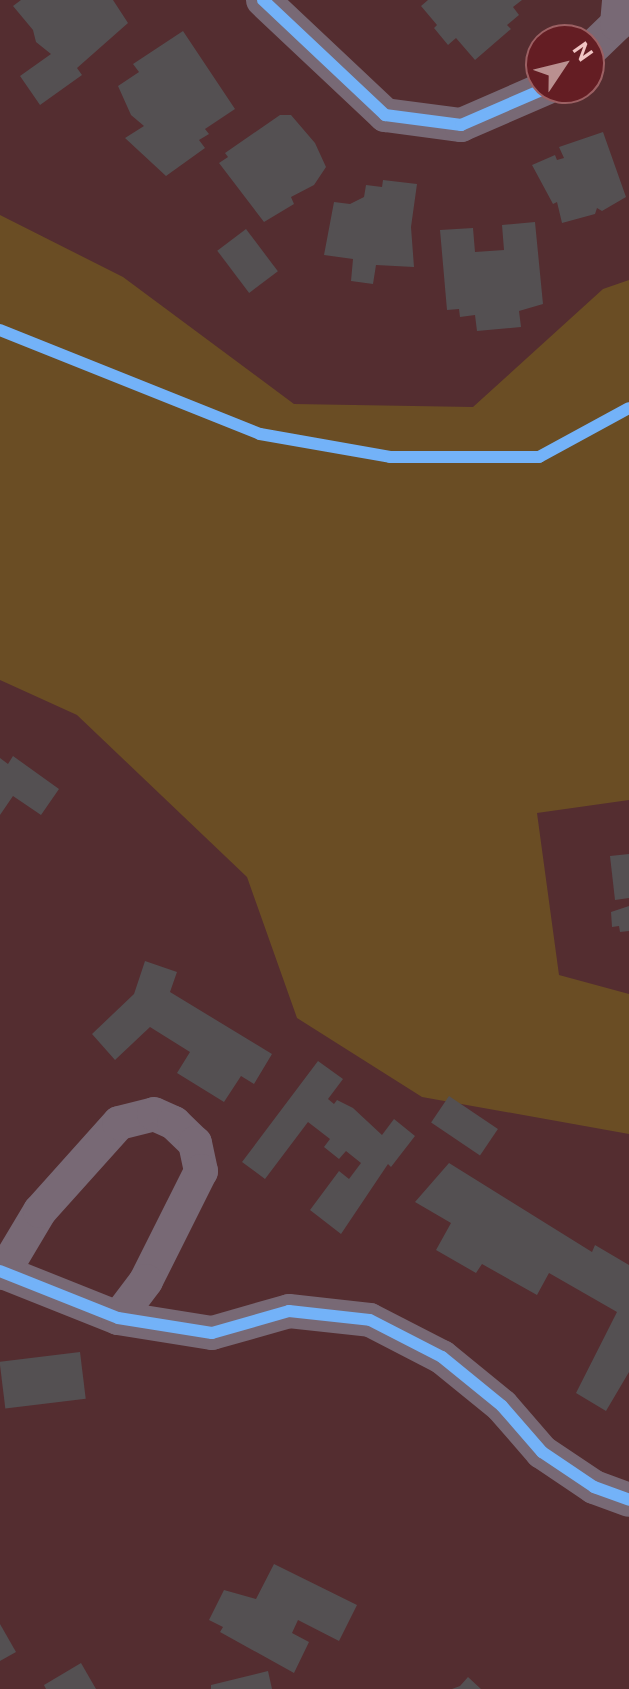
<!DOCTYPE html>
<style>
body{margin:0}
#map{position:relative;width:629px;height:1689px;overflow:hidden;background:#542d30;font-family:"Public Sans",sans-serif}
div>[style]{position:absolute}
.green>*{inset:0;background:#6a4d24}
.building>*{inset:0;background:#545052;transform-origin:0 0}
.minor>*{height:34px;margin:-17px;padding:0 17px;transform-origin:17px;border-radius:17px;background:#786975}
.cycleway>*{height:12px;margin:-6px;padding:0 6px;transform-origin:6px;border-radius:6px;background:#73b2f8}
span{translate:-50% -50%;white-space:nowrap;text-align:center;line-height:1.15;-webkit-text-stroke:7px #641d23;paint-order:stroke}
.north{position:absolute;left:525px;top:24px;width:80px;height:80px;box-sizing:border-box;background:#641d23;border:2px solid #9c6063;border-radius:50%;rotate:55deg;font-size:22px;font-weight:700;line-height:32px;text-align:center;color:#f1c5c4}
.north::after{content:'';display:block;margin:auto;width:28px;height:36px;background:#ba9090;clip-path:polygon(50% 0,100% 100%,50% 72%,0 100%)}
</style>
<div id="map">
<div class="green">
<div style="clip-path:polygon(0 215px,123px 277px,294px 404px,473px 407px,603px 289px,629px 280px,629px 800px,537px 813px,559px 975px,629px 994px,629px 1134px,422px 1097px,297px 1018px,247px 877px,77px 715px,0 680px)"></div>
</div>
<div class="building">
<div style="clip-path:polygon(21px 0,113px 0,128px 23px,77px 68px,82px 75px,40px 105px,20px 76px,51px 54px,36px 42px,33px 30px,13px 6px)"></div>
<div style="clip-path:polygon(428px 0,522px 0,513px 7px,519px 15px,507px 25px,511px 29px,475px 60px,456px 38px,448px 45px,434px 28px,437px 25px,421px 6px)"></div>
<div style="clip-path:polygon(183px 31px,235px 109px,205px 129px,209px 134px,199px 140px,205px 148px,166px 176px,125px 138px,144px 126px,131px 115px,118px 86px,139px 72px,133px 64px)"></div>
<div style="clip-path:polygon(280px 115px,291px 115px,315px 143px,326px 167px,314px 185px,291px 197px,294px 204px,264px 222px,219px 163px,228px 157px,225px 153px)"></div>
<div style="clip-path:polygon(603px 132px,626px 197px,602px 211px,597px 208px,595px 214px,562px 223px,557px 202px,553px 204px,532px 165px,555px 155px,557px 160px,564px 158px,559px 147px)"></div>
<div style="clip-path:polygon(383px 180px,417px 184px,411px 227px,414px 267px,376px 265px,373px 284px,351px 281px,353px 259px,324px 255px,334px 202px,350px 204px,364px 197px,366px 185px,382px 187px)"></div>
<div style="clip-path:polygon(535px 222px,543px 304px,519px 311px,521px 327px,477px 331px,475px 315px,460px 317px,459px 309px,447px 310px,440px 230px,473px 228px,475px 252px,504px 250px,502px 225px)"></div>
<div style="left:246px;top:229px;width:53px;height:36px;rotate:53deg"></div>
<div style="clip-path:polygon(13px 756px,59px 789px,41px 815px,13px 796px,0 815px,0 758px,8px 764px)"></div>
<div style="clip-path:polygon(629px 854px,629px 898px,615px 900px,610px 856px)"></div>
<div style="clip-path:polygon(629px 906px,629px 931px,620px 932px,619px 926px,612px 927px,611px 912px)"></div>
<div style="clip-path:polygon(145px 961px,177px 972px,170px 992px,272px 1054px,254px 1084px,241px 1076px,224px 1102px,177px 1073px,190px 1052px,150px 1027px,115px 1060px,92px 1034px,134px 994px)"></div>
<div style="clip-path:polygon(318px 1061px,343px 1079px,328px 1099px,334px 1104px,337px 1100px,353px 1108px,382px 1135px,394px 1119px,415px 1136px,391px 1167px,388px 1164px,341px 1234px,310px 1210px,339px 1171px,349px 1179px,361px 1163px,346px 1151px,339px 1159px,324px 1147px,330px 1139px,308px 1122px,265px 1179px,242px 1162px)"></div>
<div style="left:449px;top:1096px;width:59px;height:32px;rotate:34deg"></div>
<div style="clip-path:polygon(449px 1163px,592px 1252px,595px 1245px,629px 1265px,629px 1372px,606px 1411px,576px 1393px,617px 1312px,549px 1273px,537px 1295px,482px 1264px,476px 1273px,436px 1250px,451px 1223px,415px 1202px)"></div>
<div style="left:80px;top:1352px;width:47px;height:81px;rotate:83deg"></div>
<div style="clip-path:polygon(274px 1564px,357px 1605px,339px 1641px,298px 1620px,292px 1633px,309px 1642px,294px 1673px,220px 1632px,223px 1627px,209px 1620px,224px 1590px,256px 1599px)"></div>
<div style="clip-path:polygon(0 1624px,16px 1652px,0 1661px)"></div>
<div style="clip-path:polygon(81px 1663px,96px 1689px,46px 1689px,44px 1685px)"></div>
<div style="clip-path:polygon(268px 1671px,272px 1689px,211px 1689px,211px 1685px)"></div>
<div style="clip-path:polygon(468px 1677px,481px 1689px,452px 1689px,460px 1686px)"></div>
</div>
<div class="minor">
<div style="left:263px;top:0;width:168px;rotate:43.3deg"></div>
<div style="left:385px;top:115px;width:77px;rotate:7.5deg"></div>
<div style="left:461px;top:125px;width:93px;rotate:-23.5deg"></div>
<div style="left:589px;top:51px;width:39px;rotate:-44deg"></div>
<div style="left:617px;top:24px;width:24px;rotate:-85deg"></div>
<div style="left:0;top:1271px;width:127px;rotate:21.7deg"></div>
<div style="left:118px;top:1318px;width:95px;rotate:9.1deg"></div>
<div style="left:212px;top:1333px;width:80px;rotate:-15.9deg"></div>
<div style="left:289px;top:1311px;width:81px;rotate:6.3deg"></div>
<div style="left:370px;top:1320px;width:81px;rotate:27.2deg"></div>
<div style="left:442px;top:1357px;width:77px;rotate:39.2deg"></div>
<div style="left:502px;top:1406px;width:61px;rotate:49deg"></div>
<div style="left:542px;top:1452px;width:63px;rotate:33.9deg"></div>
<div style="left:594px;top:1487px;width:37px;rotate:20deg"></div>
<div style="left:3px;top:1273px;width:72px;rotate:-59.2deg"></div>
<div style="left:40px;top:1211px;width:118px;rotate:-48.1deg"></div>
<div style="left:119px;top:1123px;width:36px;rotate:-14deg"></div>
<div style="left:154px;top:1114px;width:22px;rotate:24deg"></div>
<div style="left:174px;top:1123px;width:29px;rotate:44deg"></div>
<div style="left:195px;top:1143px;width:29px;rotate:78deg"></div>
<div style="left:201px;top:1171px;width:123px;rotate:116.6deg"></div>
<div style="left:146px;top:1281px;width:46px;rotate:127.1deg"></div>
</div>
<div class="cycleway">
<div style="left:263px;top:0;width:168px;rotate:43.3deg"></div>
<div style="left:385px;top:115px;width:77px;rotate:7.5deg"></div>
<div style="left:461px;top:125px;width:93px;rotate:-23.5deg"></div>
<div style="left:0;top:330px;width:280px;rotate:21.8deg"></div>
<div style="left:260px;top:434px;width:132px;rotate:10deg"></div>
<div style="left:390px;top:457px;width:149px"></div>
<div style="left:539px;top:457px;width:102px;rotate:-28.6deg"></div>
<div style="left:0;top:1271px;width:127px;rotate:21.7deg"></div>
<div style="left:118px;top:1318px;width:95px;rotate:9.1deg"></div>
<div style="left:212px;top:1333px;width:80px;rotate:-15.9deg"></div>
<div style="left:289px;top:1311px;width:81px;rotate:6.3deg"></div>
<div style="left:370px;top:1320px;width:81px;rotate:27.2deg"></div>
<div style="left:442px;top:1357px;width:77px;rotate:39.2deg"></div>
<div style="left:502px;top:1406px;width:61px;rotate:49deg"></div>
<div style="left:542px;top:1452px;width:63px;rotate:33.9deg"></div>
<div style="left:594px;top:1487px;width:37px;rotate:20deg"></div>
</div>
<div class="north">N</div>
</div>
